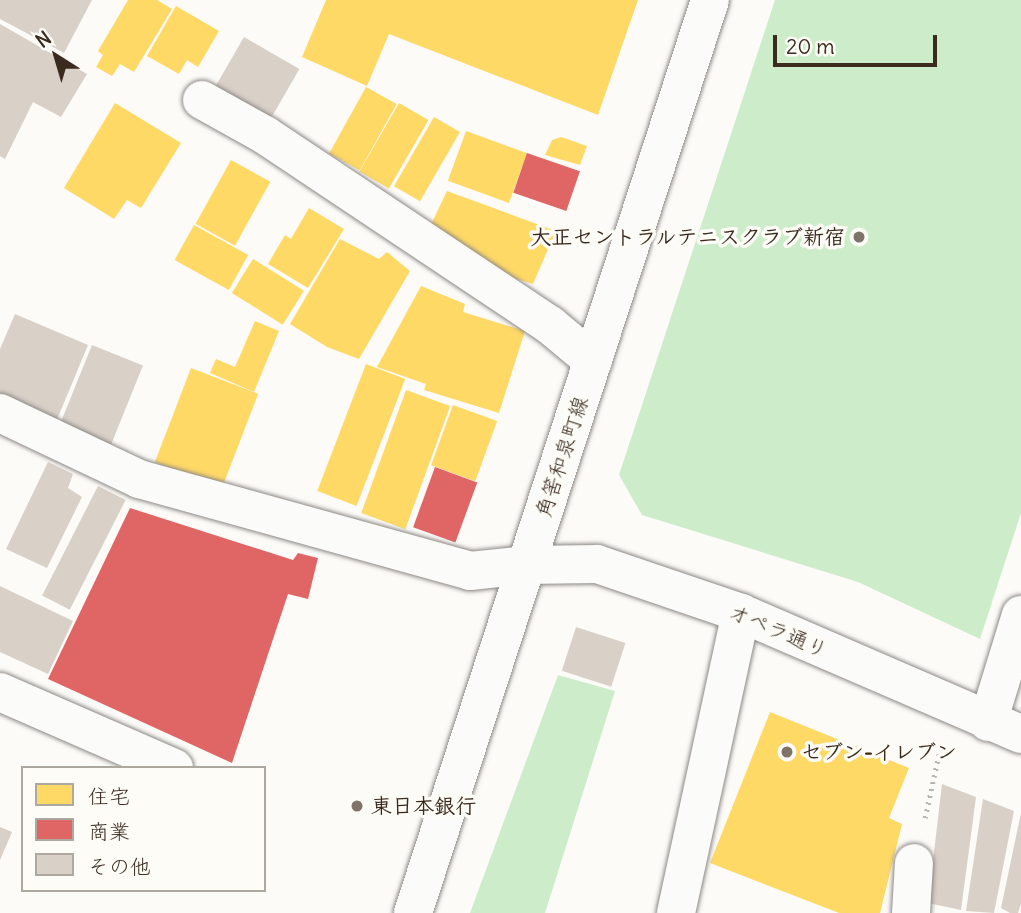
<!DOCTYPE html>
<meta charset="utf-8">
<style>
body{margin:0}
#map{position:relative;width:1021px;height:913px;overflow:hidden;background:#fcfbf8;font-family:Delius,"Klee One",sans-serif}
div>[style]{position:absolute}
.green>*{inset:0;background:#cdecca}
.homes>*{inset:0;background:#ffd966;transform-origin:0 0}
.shops>*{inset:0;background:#e06666;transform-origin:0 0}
.building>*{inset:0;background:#d9d0c8;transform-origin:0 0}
.path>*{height:4.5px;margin-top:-2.25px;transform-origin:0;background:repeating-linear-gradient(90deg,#b6b4b1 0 2px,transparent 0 7px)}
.roads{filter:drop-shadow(0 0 2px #8d8985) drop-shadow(0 0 2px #8d8985)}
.minor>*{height:38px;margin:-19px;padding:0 19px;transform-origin:19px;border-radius:19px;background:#fbfbf9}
.major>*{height:38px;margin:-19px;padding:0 19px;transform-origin:19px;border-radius:19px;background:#fbfbf9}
.dots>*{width:19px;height:19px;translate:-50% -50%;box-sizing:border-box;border:4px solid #fdfcf7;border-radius:50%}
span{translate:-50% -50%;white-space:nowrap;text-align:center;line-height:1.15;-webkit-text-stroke:7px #fdfcf7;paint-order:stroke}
.poi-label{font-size:21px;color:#3b2a1e;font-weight:700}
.right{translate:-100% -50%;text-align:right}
.left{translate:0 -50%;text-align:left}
.street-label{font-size:21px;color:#3b2a1e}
.legend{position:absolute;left:21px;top:766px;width:245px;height:126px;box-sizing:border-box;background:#fdfcf7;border:2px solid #afa8a0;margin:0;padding:9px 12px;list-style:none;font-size:21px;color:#3b2a1e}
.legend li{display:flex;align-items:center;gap:14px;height:35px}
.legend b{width:35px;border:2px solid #afa8a0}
.north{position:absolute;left:21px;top:21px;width:70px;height:70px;-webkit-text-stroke:5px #fdfcf7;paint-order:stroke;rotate:323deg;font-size:19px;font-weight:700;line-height:28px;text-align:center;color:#3b2a1e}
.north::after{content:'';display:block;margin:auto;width:24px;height:32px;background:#3b2a1e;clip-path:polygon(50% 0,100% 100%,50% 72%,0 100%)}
.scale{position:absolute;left:773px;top:35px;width:164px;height:32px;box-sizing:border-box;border:4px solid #3b2a1e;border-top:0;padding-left:9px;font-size:21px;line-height:24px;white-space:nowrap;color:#3b2a1e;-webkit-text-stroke:5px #fdfcf7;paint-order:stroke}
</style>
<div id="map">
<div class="green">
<div style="clip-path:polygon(775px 0,1021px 0,1021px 513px,980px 639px,858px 582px,642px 515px,619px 475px)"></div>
<div style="clip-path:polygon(558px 675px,615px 691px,545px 913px,470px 913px)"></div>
</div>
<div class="homes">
<div style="clip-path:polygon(128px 0,157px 0,172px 9px,134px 72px,120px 64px,112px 76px,96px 67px,103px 55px,98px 51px)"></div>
<div style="clip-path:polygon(326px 0,638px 0,598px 115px,389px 34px,367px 86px,302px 57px)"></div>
<div style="clip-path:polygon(176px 6px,219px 31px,198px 67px,187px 60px,179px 74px,147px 56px)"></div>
<div style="left:366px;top:87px;width:35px;height:76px;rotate:29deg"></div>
<div style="clip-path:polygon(115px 103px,181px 143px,141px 208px,127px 200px,114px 219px,64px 188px)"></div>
<div style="left:399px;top:103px;width:34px;height:79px;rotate:30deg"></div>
<div style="left:434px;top:117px;width:30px;height:80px;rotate:30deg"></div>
<div style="left:466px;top:131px;width:65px;height:53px;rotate:20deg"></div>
<div style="clip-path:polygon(561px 137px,587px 146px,580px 165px,545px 155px,552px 140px)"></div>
<div style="left:231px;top:160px;width:45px;height:73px;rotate:29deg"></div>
<div style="clip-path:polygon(447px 191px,556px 231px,533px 284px,496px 273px,427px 233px)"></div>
<div style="clip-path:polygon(309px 208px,344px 229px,308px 288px,268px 264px,285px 235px,291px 239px)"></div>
<div style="left:194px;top:225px;width:62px;height:40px;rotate:29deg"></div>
<div style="clip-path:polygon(340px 239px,379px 259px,387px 252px,410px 271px,359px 359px,327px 347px,290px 324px)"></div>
<div style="left:253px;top:259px;width:60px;height:40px;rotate:32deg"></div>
<div style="clip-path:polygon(421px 286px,465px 304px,463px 312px,525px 331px,499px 413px,424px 390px,426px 384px,377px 367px)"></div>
<div style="clip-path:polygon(255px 321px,279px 331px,254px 392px,210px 373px,216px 359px,235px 367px)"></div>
<div style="left:366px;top:364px;width:42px;height:136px;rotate:21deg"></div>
<div style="left:191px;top:368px;width:72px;height:101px;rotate:21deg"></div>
<div style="left:406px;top:390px;width:47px;height:131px;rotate:20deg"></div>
<div style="left:453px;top:405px;width:47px;height:64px;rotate:20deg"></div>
<div style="clip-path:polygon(770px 712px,909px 768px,889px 818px,902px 824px,880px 913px,839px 913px,710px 863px)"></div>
</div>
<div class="shops">
<div style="left:527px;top:153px;width:56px;height:42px;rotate:19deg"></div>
<div style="left:435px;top:467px;width:45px;height:64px;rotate:20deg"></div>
<div style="clip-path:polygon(130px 508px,293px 560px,298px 553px,318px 558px,308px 599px,288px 594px,232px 763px,48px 679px)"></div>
</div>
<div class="building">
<div style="clip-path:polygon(0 0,92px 0,64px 53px,0 19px)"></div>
<div style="clip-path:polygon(0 24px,87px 74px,61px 117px,33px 102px,5px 159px,0 156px)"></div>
<div style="left:244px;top:37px;width:64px;height:61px;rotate:30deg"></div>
<div style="clip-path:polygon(15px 314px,88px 345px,56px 422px,0 398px,0 349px)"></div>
<div style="left:92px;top:345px;width:55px;height:87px;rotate:22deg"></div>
<div style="clip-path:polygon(48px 462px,73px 474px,68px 488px,82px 497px,47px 568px,6px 549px)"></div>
<div style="left:98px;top:486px;width:31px;height:123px;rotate:27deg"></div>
<div style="clip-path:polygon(0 586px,73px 621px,48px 674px,0 652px)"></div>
<div style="left:576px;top:627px;width:52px;height:46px;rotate:18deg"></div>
<div style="clip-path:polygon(942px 784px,976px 797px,961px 910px,928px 903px)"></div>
<div style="clip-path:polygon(983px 799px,1014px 811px,994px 913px,966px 911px)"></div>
<div style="clip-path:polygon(1021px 813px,1021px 904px,1018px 913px,1010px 913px,1001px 908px)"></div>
<div style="clip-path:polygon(0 827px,12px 832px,0 860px)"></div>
</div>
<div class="path">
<div style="left:925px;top:818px;width:66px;rotate:-77.8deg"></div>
</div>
<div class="roads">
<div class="minor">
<div style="left:202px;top:100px;width:72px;rotate:29.1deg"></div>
<div style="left:265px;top:135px;width:343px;rotate:33.7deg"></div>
<div style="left:550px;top:325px;width:56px;rotate:39.9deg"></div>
<div style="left:0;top:413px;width:154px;rotate:25.4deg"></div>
<div style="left:139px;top:479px;width:344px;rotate:15.5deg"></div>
<div style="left:470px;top:571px;width:56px;rotate:-6.1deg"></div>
<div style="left:0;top:692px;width:190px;rotate:23.6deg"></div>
<div style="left:988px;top:722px;width:112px;rotate:-72.9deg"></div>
<div style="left:676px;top:913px;width:307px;rotate:-77.8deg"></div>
<div style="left:911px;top:913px;width:50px;rotate:-86.6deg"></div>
</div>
<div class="major">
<div style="left:526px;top:565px;width:71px;rotate:-0.8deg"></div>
<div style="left:597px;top:564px;width:152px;rotate:18.8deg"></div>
<div style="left:741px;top:613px;width:305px;rotate:23.4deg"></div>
<div style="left:413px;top:913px;width:960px;rotate:-71.98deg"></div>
</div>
</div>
<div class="dots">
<div style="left:859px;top:237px;background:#7f736a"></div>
<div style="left:787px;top:752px;background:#7f736a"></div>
<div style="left:357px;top:806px;background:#7f736a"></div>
</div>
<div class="poi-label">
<span class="right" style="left:845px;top:237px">大正セントラルテニスクラブ新宿</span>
<span class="left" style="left:801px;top:752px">セブン-イレブン</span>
<span class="left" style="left:371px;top:806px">東日本銀行</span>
</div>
<div class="street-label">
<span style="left:562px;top:457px;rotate:-72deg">角筈和泉町線</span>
<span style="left:778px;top:631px;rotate:23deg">オペラ通り</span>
</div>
<ul class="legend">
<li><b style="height:19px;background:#ffd966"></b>住宅</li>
<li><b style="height:19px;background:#e06666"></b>商業</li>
<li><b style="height:19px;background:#d9d0c8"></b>その他</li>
</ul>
<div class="north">N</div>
<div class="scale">20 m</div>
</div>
